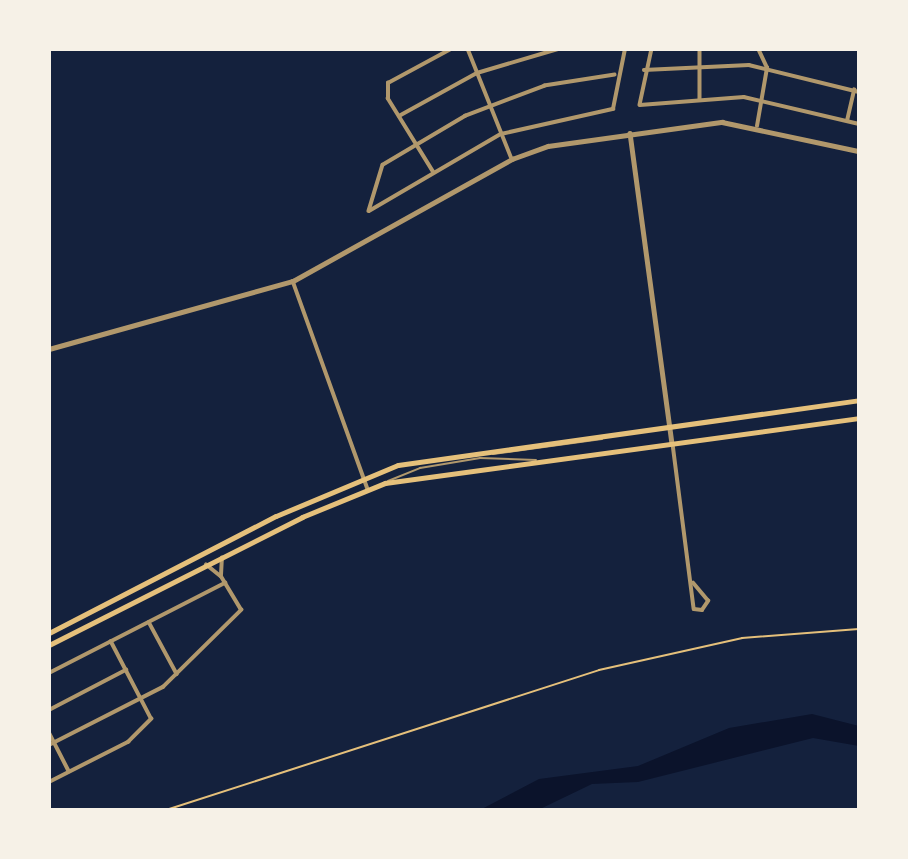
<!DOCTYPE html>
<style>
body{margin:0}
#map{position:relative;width:908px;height:859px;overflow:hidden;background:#14213d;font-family:Literata,serif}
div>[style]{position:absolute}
.water>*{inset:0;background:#0b132b}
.path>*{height:2px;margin:-1px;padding:0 1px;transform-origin:1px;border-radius:1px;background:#e5c07b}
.service>*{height:2px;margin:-1px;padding:0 1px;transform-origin:1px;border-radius:1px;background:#b1986c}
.minor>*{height:3.5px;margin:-1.75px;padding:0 1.75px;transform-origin:1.75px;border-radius:1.75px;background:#b1986c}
.tertiary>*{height:4.5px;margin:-2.25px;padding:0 2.25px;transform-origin:2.25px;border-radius:2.25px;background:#b1986c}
.secondary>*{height:5px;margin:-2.5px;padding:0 2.5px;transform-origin:2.5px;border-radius:2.5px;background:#e5c07b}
span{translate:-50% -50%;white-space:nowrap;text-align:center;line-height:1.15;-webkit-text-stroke:5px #f6f1e7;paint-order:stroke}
.frame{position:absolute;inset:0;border:51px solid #f6f1e7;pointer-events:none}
</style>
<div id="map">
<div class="water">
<div style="clip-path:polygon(812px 714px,859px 726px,859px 746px,813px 738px,638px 782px,592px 784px,538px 810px,480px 810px,539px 779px,638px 766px,729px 728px)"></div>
</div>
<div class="path">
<div style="left:166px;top:810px;width:455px;rotate:-17.9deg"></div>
<div style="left:599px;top:670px;width:147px;rotate:-12.6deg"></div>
<div style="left:742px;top:638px;width:117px;rotate:-4.4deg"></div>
</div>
<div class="service">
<div style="left:493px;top:454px;width:110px;rotate:-7.8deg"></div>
<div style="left:388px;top:481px;width:35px;rotate:-22deg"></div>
<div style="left:420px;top:468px;width:61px;rotate:-9.5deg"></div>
<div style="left:480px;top:458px;width:56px;rotate:2deg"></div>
</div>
<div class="minor">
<div style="left:468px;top:49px;width:118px;rotate:68.2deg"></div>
<div style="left:652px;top:49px;width:57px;rotate:102.1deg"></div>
<div style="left:640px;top:105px;width:104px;rotate:-4.4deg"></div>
<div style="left:744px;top:97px;width:118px;rotate:13.2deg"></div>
<div style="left:700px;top:49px;width:50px;rotate:90deg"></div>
<div style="left:644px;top:70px;width:105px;rotate:-2.7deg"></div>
<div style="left:749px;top:65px;width:113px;rotate:13.8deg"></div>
<div style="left:615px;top:75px;width:71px;rotate:171.1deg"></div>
<div style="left:545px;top:86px;width:85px;rotate:159.2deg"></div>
<div style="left:466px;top:116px;width:96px;rotate:149.4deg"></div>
<div style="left:383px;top:165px;width:48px;rotate:106.9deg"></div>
<div style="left:369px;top:211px;width:153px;rotate:-30.3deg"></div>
<div style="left:501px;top:134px;width:115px;rotate:-12.6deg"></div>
<div style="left:613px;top:109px;width:61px;rotate:-78.7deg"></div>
<div style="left:399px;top:116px;width:89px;rotate:-28.9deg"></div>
<div style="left:477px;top:73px;width:84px;rotate:-16.5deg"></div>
<div style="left:847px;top:121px;width:32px;rotate:-77deg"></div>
<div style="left:757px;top:126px;width:59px;rotate:-80.2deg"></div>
<div style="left:767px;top:68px;width:21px;rotate:-115deg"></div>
<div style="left:433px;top:172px;width:86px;rotate:-121.7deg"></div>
<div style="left:388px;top:99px;width:16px;rotate:-90deg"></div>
<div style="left:388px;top:83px;width:72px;rotate:-28.4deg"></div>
<div style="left:293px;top:281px;width:221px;rotate:70.2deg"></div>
<div style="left:673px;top:444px;width:166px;rotate:82.7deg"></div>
<div style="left:694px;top:609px;width:8px;rotate:7deg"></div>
<div style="left:702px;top:610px;width:11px;rotate:-56deg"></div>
<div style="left:708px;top:601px;width:23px;rotate:-130deg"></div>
<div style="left:221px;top:575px;width:17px;rotate:-87deg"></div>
<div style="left:149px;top:622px;width:59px;rotate:61.7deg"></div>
<div style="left:49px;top:673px;width:198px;rotate:-27.1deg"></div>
<div style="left:49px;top:710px;width:87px;rotate:-27.5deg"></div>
<div style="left:49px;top:732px;width:44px;rotate:62.9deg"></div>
<div style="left:49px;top:745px;width:128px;rotate:-27deg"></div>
<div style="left:163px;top:687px;width:110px;rotate:-44.6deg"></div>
<div style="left:241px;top:610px;width:39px;rotate:-121deg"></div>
<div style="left:221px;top:577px;width:19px;rotate:-141deg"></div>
<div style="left:49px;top:782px;width:89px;rotate:-26.9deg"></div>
<div style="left:128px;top:742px;width:33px;rotate:-45deg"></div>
<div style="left:151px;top:719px;width:87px;rotate:-117.5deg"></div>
</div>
<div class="tertiary">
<div style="left:630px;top:133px;width:312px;rotate:82.3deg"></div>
<div style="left:49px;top:349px;width:253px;rotate:-15.6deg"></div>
<div style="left:293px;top:281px;width:251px;rotate:-29.1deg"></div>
<div style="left:512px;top:159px;width:38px;rotate:-20deg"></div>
<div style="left:548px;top:146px;width:176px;rotate:-7.9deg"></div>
<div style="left:722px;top:122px;width:140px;rotate:12deg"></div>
</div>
<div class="secondary">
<div style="left:49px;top:633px;width:255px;rotate:-27.3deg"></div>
<div style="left:276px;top:516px;width:132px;rotate:-22.7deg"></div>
<div style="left:398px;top:465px;width:466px;rotate:-8deg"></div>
<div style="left:49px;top:645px;width:284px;rotate:-26.8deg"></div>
<div style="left:302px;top:517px;width:90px;rotate:-22.3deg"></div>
<div style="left:385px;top:483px;width:478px;rotate:-7.8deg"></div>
</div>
<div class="frame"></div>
</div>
